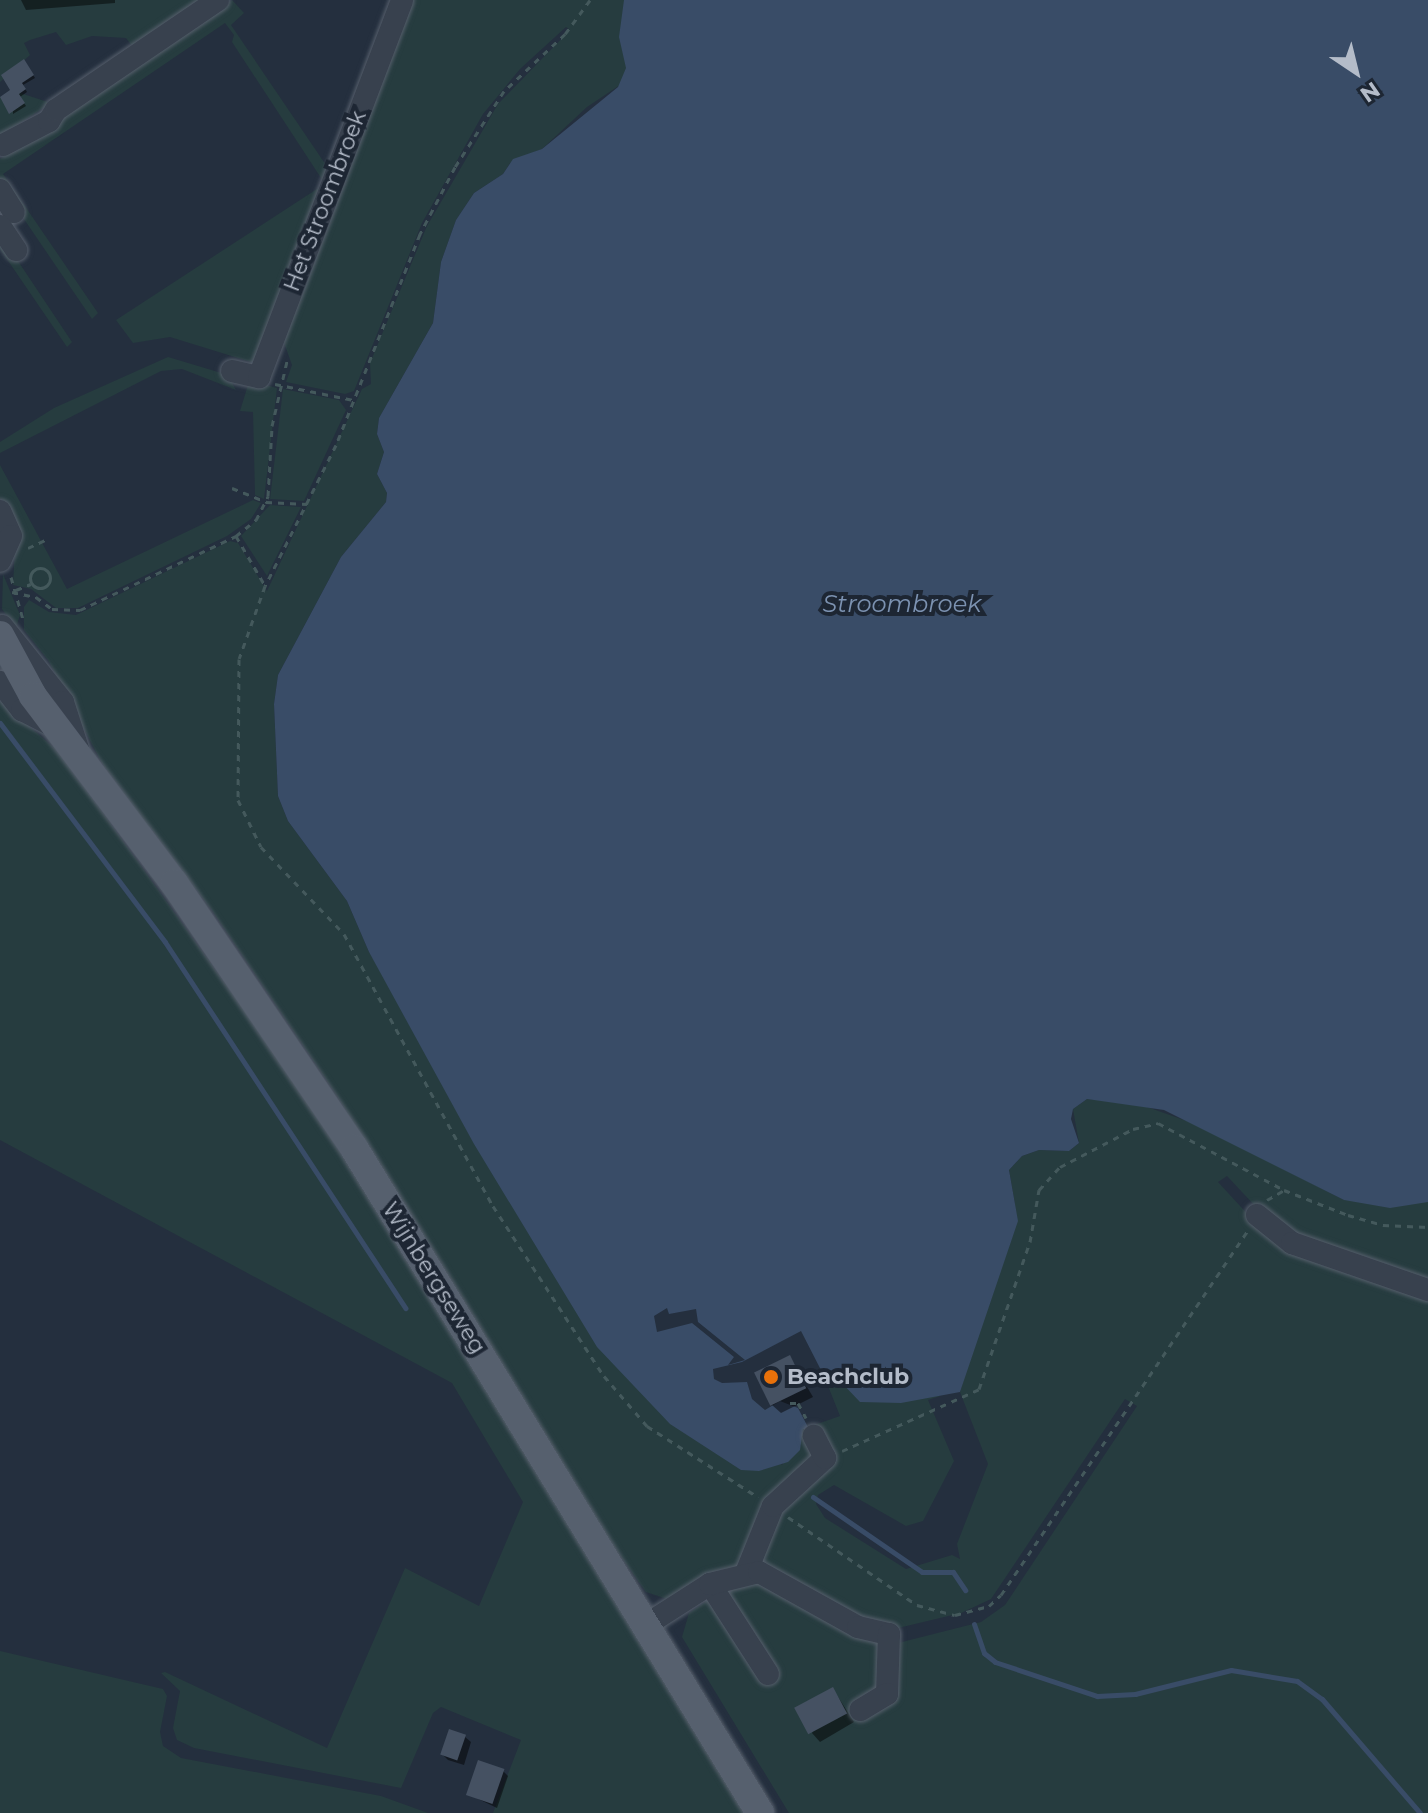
<!DOCTYPE html>
<style>
body{margin:0}
#map{position:relative;width:1428px;height:1813px;overflow:hidden;background:#242f3e;font-family:Montserrat,sans-serif}
div>[style]{position:absolute}
.green>*{inset:0;background:#263c3f}
.water>*{inset:0;background:#394c67}
.pier>*{inset:0;background:#242f3e}
.shadow>*{inset:0;background:#0007}
.stream>*{height:5px;margin:-2.5px;padding:0 2.5px;transform-origin:2.5px;border-radius:2.5px;background:#394c67}
.building>*{inset:0;background:#455162;transform-origin:0 0}
.path>*{height:3px;margin-top:-1.5px;transform-origin:0;background:repeating-linear-gradient(90deg,#44595c 0 6px,transparent 0 12px)}
.path>.ring{margin:-1.5px;padding:0;box-sizing:content-box;background:none;border:3px solid #44595c;border-radius:50%}
.roads{filter:drop-shadow(0 0 2px #565f6c) drop-shadow(0 0 2px #565f6c)}
.minor>*{height:22px;margin:-11px;padding:0 11px;transform-origin:11px;border-radius:11px;background:#38414e}
.major>*{height:28px;margin:-14px;padding:0 14px;transform-origin:14px;border-radius:14px;background:#56606e}
.dots>*{width:22px;height:22px;translate:-50% -50%;box-sizing:border-box;border:4px solid #1d2633;border-radius:50%}
span{translate:-50% -50%;white-space:nowrap;text-align:center;line-height:1.15;-webkit-text-stroke:8px #1d2633;paint-order:stroke}
.street-label{font-size:22px;color:#b4bcc9}
.poi-label{font-size:22px;color:#b4bcc9;font-weight:700}
.left{translate:0 -50%;text-align:left}
.water-label{font-size:24px;color:#7c92b1;font-style:italic}
.north{position:absolute;left:1316px;top:32px;width:80px;height:80px;-webkit-text-stroke:6px #1d2633;paint-order:stroke;rotate:145deg;font-size:22px;font-weight:700;line-height:32px;text-align:center;color:#b4bcc9}
.north::after{content:'';display:block;margin:auto;width:28px;height:36px;background:#b4bcc9;clip-path:polygon(50% 0,100% 100%,50% 72%,0 100%)}
</style>
<div id="map">
<div class="green">
<div style="clip-path:polygon(0 0,202px 0,133px 47px,126px 38px,92px 36px,66px 45px,56px 32px,30px 40px,24px 43px,30px 55px,0 82px)"></div>
<div style="clip-path:polygon(232px 0,244px 13px,231px 25px,330px 171px,323px 181px,232px 42px,234px 35px,225px 23px,3px 174px,98px 313px,92px 319px,11px 200px,0 179px,0 159px,45px 135px,69px 109px)"></div>
<div style="clip-path:polygon(407px 0,656px 0,650px 65px,587px 107px,542px 149px,510px 163px,503px 174px,474px 193px,456px 220px,441px 262px,433px 323px,379px 418px,377px 434px,384px 452px,377px 474px,387px 493px,386px 502px,341px 557px,278px 675px,274px 704px,278px 796px,288px 821px,347px 901px,369px 952px,401px 1002px,782px 1465px,803px 1429px,840px 1416px,824px 1376px,940px 1396px,928px 1400px,954px 1461px,923px 1521px,906px 1526px,834px 1485px,818px 1495px,816px 1504px,825px 1518px,906px 1569px,952px 1555px,960px 1559px,957px 1544px,988px 1464px,960px 1392px,1015px 1204px,1009px 1170px,1022px 1156px,1039px 1150px,1069px 1151px,1079px 1143px,1073px 1109px,1087px 1099px,1133px 1102px,1198px 1125px,1344px 1200px,1428px 1202px,1428px 1284px,1304px 1242px,1256px 1207px,1227px 1176px,1218px 1182px,1253px 1220px,1428px 1301px,1428px 1813px,789px 1813px,682px 1637px,689px 1613px,720px 1592px,759px 1580px,898px 1643px,981px 1622px,1005px 1605px,1137px 1406px,1125px 1399px,991px 1599px,961px 1613px,894px 1629px,853px 1614px,777px 1570px,750px 1564px,722px 1569px,667px 1599px,646px 1592px,603px 1532px,335px 1093px,213px 912px,105px 769px,48px 660px,24px 630px,24px 607px,29px 600px,49px 612px,76px 615px,230px 541px,238px 543px,267px 591px,362px 389px,371px 384px,370px 363px,427px 226px,498px 104px,570px 30px,566px 27px,520px 69px,483px 114px,422px 223px,354px 391px,345px 394px,286px 382px,292px 365px,282px 337px)"></div>
<div style="clip-path:polygon(17px 92px,51px 103px,0 136px,0 97px)"></div>
<div style="clip-path:polygon(320px 187px,258px 364px,170px 337px,133px 343px,116px 320px)"></div>
<div style="clip-path:polygon(0 234px,72px 342px,67px 347px,0 249px)"></div>
<div style="clip-path:polygon(168px 357px,228px 375px,236px 390px,182px 369px,161px 371px,0 453px,0 442px,54px 408px)"></div>
<div style="clip-path:polygon(255px 382px,277px 388px,264px 499px,255px 495px,253px 412px,240px 411px,248px 385px)"></div>
<div style="clip-path:polygon(283px 389px,339px 400px,346px 410px,304px 501px,270px 499px)"></div>
<div style="clip-path:polygon(0 465px,67px 589px,253px 500px,261px 503px,251px 519px,227px 536px,78px 608px,56px 608px,31px 589px,13px 585px,16px 530px,0 498px)"></div>
<div style="clip-path:polygon(270px 505px,301px 507px,267px 576px,241px 536px)"></div>
<div style="clip-path:polygon(3px 574px,20px 615px,16px 628px,2px 609px)"></div>
<div style="clip-path:polygon(0 701px,60px 753px,303px 1092px,747px 1813px,493px 1813px,521px 1740px,441px 1707px,433px 1713px,401px 1788px,194px 1748px,177px 1740px,173px 1728px,180px 1691px,161px 1673px,165px 1672px,327px 1748px,405px 1568px,479px 1606px,523px 1502px,452px 1383px,0 1140px)"></div>
<div style="clip-path:polygon(0 1651px,163px 1689px,167px 1696px,160px 1732px,163px 1746px,181px 1758px,381px 1796px,428px 1813px,0 1813px)"></div>
</div>
<div class="water">
<div style="clip-path:polygon(624px 0,1428px 0,1428px 1202px,1390px 1208px,1344px 1200px,1164px 1110px,1087px 1099px,1073px 1109px,1071px 1119px,1079px 1143px,1069px 1151px,1039px 1150px,1022px 1156px,1009px 1170px,1018px 1221px,960px 1392px,901px 1403px,860px 1402px,839px 1380px,824px 1376px,801px 1331px,742px 1362px,713px 1369px,714px 1379px,722px 1383px,747px 1382px,752px 1399px,765px 1410px,780px 1401px,798px 1408px,810px 1431px,803px 1429px,800px 1450px,788px 1462px,759px 1471px,741px 1470px,670px 1424px,597px 1347px,474px 1144px,369px 952px,347px 901px,288px 821px,278px 796px,274px 704px,278px 675px,341px 557px,386px 502px,387px 493px,377px 474px,384px 452px,377px 434px,379px 418px,433px 323px,441px 262px,456px 220px,474px 193px,503px 174px,513px 159px,542px 149px,618px 87px,626px 68px,619px 37px)"></div>
</div>
<div class="pier">
<div style="clip-path:polygon(667px 1308px,669px 1314px,696px 1309px,698px 1322px,745px 1360px,728px 1365px,734px 1357px,692px 1323px,657px 1332px,654px 1316px)"></div>
</div>
<div class="shadow">
<div style="clip-path:polygon(21px 0,115px 0,115px 3px,26px 10px)"></div>
<div style="clip-path:polygon(26px 64px,35px 78px,23px 85px,27px 92px,20px 97px,26px 106px,13px 114px,13px 90px)"></div>
<div style="clip-path:polygon(790px 1358px,813px 1397px,781px 1413px,772px 1405px)"></div>
<div style="clip-path:polygon(833px 1689px,854px 1722px,820px 1742px,812px 1733px)"></div>
<div style="clip-path:polygon(465px 1737px,471px 1742px,464px 1765px,448px 1760px,443px 1755px)"></div>
<div style="clip-path:polygon(503px 1771px,508px 1776px,497px 1808px,468px 1794px)"></div>
</div>
<div class="stream">
<div style="left:0;top:723px;width:274px;rotate:53deg"></div>
<div style="left:165px;top:942px;width:438px;rotate:56.7deg"></div>
<div style="left:813px;top:1497px;width:132px;rotate:34.5deg"></div>
<div style="left:922px;top:1572px;width:31px"></div>
<div style="left:953px;top:1572px;width:22px;rotate:56deg"></div>
<div style="left:974px;top:1624px;width:31px;rotate:71deg"></div>
<div style="left:984px;top:1653px;width:14px;rotate:39deg"></div>
<div style="left:995px;top:1662px;width:108px;rotate:18.4deg"></div>
<div style="left:1097px;top:1696px;width:38px;rotate:-3deg"></div>
<div style="left:1135px;top:1694px;width:99px;rotate:-14deg"></div>
<div style="left:1231px;top:1670px;width:67px;rotate:9.5deg"></div>
<div style="left:1297px;top:1681px;width:31px;rotate:36deg"></div>
<div style="left:1322px;top:1699px;width:150px;rotate:49.3deg"></div>
</div>
<div class="building">
<div style="clip-path:polygon(24px 59px,34px 75px,22px 83px,26px 89px,19px 94px,25px 103px,9px 114px,0 97px,10px 90px,1px 75px)"></div>
<div style="left:790px;top:1355px;width:37px;height:40px;rotate:64deg"></div>
<div style="left:833px;top:1687px;width:30px;height:44px;rotate:62deg"></div>
<div style="left:449px;top:1729px;width:18px;height:27px;rotate:19deg"></div>
<div style="left:478px;top:1760px;width:28px;height:37px;rotate:19deg"></div>
</div>
<div class="path">
<div style="left:590px;top:0;width:42px;rotate:126.3deg"></div>
<div style="left:565px;top:34px;width:83px;rotate:136.9deg"></div>
<div style="left:504px;top:91px;width:90px;rotate:122.8deg"></div>
<div style="left:455px;top:167px;width:76px;rotate:117.6deg"></div>
<div style="left:420px;top:234px;width:227px;rotate:111.7deg"></div>
<div style="left:336px;top:445px;width:158px;rotate:116.7deg"></div>
<div style="left:265px;top:586px;width:77px;rotate:109.6deg"></div>
<div style="left:239px;top:659px;width:141px;rotate:90.4deg"></div>
<div style="left:238px;top:800px;width:52px;rotate:63.9deg"></div>
<div style="left:261px;top:847px;width:120px;rotate:46.3deg"></div>
<div style="left:344px;top:934px;width:310px;rotate:61.3deg"></div>
<div style="left:493px;top:1206px;width:203px;rotate:56.9deg"></div>
<div style="left:604px;top:1376px;width:66px;rotate:49.3deg"></div>
<div style="left:647px;top:1426px;width:132px;rotate:32.6deg"></div>
<div style="left:275px;top:384px;width:80px;rotate:11.6deg"></div>
<div style="left:232px;top:488px;width:37px;rotate:22deg"></div>
<div style="left:266px;top:502px;width:41px;rotate:2.8deg"></div>
<div style="left:236px;top:536px;width:56px;rotate:59.7deg"></div>
<div style="left:28px;top:548px;width:21px;rotate:-25deg"></div>
<div class="ring" style="left:30px;top:568px;width:17px;height:17px"></div>
<div style="left:11px;top:577px;width:44px;rotate:74.1deg"></div>
<div style="left:16px;top:590px;width:16px;rotate:-22deg"></div>
<div style="left:12px;top:592px;width:25px;rotate:12deg"></div>
<div style="left:36px;top:597px;width:20px;rotate:37deg"></div>
<div style="left:52px;top:609px;width:28px;rotate:2deg"></div>
<div style="left:80px;top:610px;width:173px;rotate:-25.4deg"></div>
<div style="left:236px;top:536px;width:26px;rotate:-39deg"></div>
<div style="left:256px;top:520px;width:27px;rotate:-63deg"></div>
<div style="left:268px;top:496px;width:70px;rotate:-86.7deg"></div>
<div style="left:272px;top:426px;width:67px;rotate:-77deg"></div>
<div style="left:1267px;top:1200px;width:20px;rotate:-30deg"></div>
<div style="left:790px;top:1403px;width:8px"></div>
<div style="left:798px;top:1403px;width:17px;rotate:62deg"></div>
<div style="left:842px;top:1451px;width:150px;rotate:-24.3deg"></div>
<div style="left:979px;top:1389px;width:156px;rotate:-70.9deg"></div>
<div style="left:1030px;top:1242px;width:53px;rotate:-80.2deg"></div>
<div style="left:1039px;top:1190px;width:31px;rotate:-48deg"></div>
<div style="left:1060px;top:1167px;width:82px;rotate:-27.5deg"></div>
<div style="left:1133px;top:1129px;width:26px;rotate:-13deg"></div>
<div style="left:1158px;top:1123px;width:143px;rotate:28deg"></div>
<div style="left:1284px;top:1190px;width:69px;rotate:21.3deg"></div>
<div style="left:1348px;top:1215px;width:36px;rotate:16deg"></div>
<div style="left:1383px;top:1225px;width:45px;rotate:2.5deg"></div>
<div style="left:788px;top:1517px;width:156px;rotate:34.3deg"></div>
<div style="left:917px;top:1605px;width:39px;rotate:15deg"></div>
<div style="left:955px;top:1615px;width:35px;rotate:-15deg"></div>
<div style="left:989px;top:1606px;width:16px;rotate:-43deg"></div>
<div style="left:1001px;top:1595px;width:441px;rotate:-55.9deg"></div>
</div>
<div class="roads">
<div class="minor">
<div style="left:3px;top:145px;width:52px;rotate:-27.6deg"></div>
<div style="left:49px;top:121px;width:13px;rotate:-58deg"></div>
<div style="left:56px;top:110px;width:196px;rotate:-34.2deg"></div>
<div style="left:0;top:190px;width:26px;rotate:58deg"></div>
<div style="left:0;top:226px;width:29px;rotate:56deg"></div>
<div style="left:232px;top:371px;width:28px;rotate:13deg"></div>
<div style="left:259px;top:377px;width:403px;rotate:-69.2deg"></div>
<div style="left:0;top:511px;width:27px;rotate:66deg"></div>
<div style="left:11px;top:536px;width:27px;rotate:114deg"></div>
<div style="left:2px;top:626px;width:97px;rotate:51.2deg"></div>
<div style="left:63px;top:702px;width:59px;rotate:72.2deg"></div>
<div style="left:0;top:682px;width:36px;rotate:52deg"></div>
<div style="left:22px;top:710px;width:35px;rotate:27deg"></div>
<div style="left:1257px;top:1215px;width:45px;rotate:38.7deg"></div>
<div style="left:1292px;top:1243px;width:144px;rotate:19.1deg"></div>
<div style="left:746px;top:1573px;width:72px;rotate:-68.1deg"></div>
<div style="left:773px;top:1506px;width:71px;rotate:-42.7deg"></div>
<div style="left:825px;top:1458px;width:25px;rotate:-117deg"></div>
<div style="left:710px;top:1584px;width:107px;rotate:57.2deg"></div>
<div style="left:646px;top:1625px;width:76px;rotate:-32.6deg"></div>
<div style="left:710px;top:1584px;width:50px;rotate:-13.8deg"></div>
<div style="left:759px;top:1572px;width:113px;rotate:29.1deg"></div>
<div style="left:858px;top:1627px;width:32px;rotate:13deg"></div>
<div style="left:889px;top:1634px;width:60px;rotate:91.9deg"></div>
<div style="left:887px;top:1694px;width:31px;rotate:149deg"></div>
</div>
<div class="major">
<div style="left:0;top:635px;width:69px;rotate:61.6deg"></div>
<div style="left:33px;top:696px;width:234px;rotate:53deg"></div>
<div style="left:174px;top:883px;width:320px;rotate:55.8deg"></div>
<div style="left:354px;top:1148px;width:779px;rotate:58.59deg"></div>
</div>
</div>
<div class="dots">
<div style="left:771px;top:1377px;background:#e8710a"></div>
</div>
<div class="street-label">
<span style="left:325px;top:201px;rotate:-69deg">Het Stroombroek</span>
<span style="left:434px;top:1278px;rotate:58deg">Wijnbergseweg</span>
</div>
<div class="poi-label">
<span class="left" style="left:787px;top:1377px">Beachclub</span>
</div>
<div class="water-label">
<span style="left:902px;top:604px">Stroombroek</span>
</div>
<div class="north">N</div>
</div>
